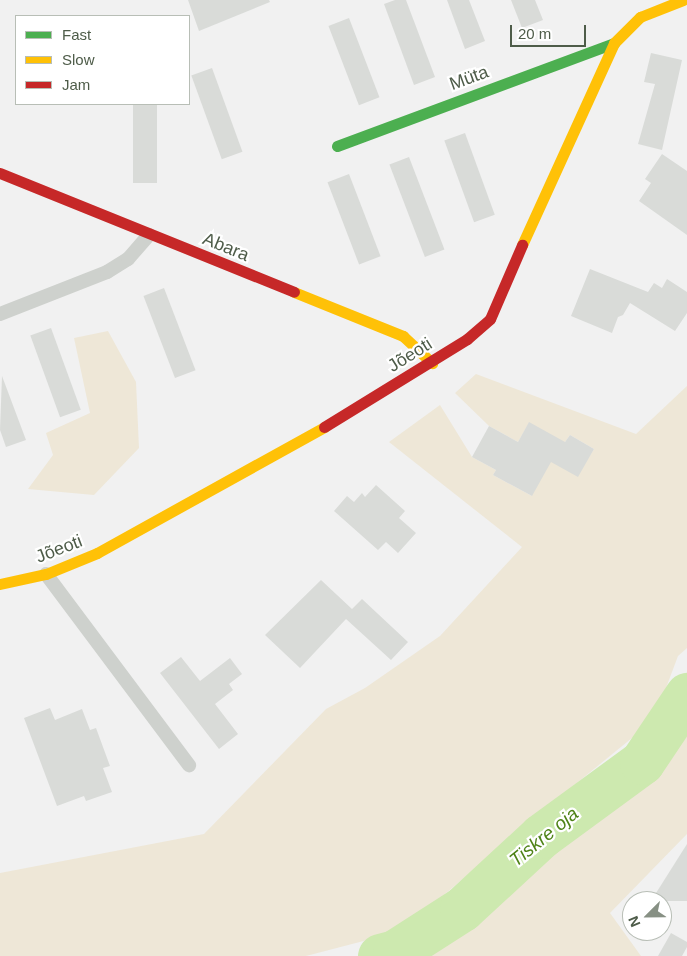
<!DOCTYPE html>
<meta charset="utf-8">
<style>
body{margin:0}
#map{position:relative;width:687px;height:956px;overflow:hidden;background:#f1f1f1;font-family:Arial,sans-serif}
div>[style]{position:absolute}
.green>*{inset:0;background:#eee7d7}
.river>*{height:45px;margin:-22.5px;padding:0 22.5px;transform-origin:22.5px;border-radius:22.5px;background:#cde9af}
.building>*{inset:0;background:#d9dbd8;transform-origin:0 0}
.lane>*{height:14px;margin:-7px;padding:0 7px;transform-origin:7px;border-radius:7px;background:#ced1cd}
.fast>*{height:11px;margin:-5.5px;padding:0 5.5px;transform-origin:5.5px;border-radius:5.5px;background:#4caf50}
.slow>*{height:11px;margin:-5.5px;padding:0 5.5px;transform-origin:5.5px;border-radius:5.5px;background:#ffc107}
.jam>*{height:11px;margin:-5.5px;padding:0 5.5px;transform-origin:5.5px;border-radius:5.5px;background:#c62828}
span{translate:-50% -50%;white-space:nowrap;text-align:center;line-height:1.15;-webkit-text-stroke:4.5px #fff;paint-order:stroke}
.street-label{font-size:18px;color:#4e5c49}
.water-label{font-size:19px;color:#4f8317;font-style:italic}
.legend{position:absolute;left:15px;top:15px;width:175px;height:90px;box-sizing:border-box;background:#fff;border:1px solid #b8beb6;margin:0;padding:6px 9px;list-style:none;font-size:15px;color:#4e5c49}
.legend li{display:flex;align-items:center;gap:10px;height:25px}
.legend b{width:25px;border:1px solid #b8beb6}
.north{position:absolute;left:622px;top:891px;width:50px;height:50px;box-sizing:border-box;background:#fff;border:1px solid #b8beb6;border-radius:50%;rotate:247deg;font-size:14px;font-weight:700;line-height:20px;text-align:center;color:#4e5c49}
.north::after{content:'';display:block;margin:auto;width:18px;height:22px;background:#879084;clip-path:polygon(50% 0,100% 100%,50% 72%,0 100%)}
.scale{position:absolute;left:510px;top:25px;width:76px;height:22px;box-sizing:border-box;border:2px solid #4e5c49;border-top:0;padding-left:6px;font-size:15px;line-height:18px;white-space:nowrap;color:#4e5c49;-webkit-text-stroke:4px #fff;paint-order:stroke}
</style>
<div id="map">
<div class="green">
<div style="clip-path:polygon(108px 331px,136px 382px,139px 448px,94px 495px,28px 489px,53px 455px,46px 433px,90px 413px,74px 338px)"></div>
<div style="clip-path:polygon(evenodd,476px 374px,636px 434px,687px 386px,687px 648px,678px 656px,654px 720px,529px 822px,402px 931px,306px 956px,0 956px,0 873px,204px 834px,326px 709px,365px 688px,440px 636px,522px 547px,389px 442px,440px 405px,472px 457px,496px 470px,493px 475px,532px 496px,529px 423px,518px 442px,489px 426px,455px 393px,476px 374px,570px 435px,594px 449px,577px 476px,565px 442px,570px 435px)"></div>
<div style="clip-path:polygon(687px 736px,687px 834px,610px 913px,641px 956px,427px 956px,536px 864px,654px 777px)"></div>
</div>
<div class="river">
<div style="left:380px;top:956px;width:16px;rotate:-15deg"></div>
<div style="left:395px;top:952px;width:80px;rotate:-32.7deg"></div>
<div style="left:462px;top:909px;width:108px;rotate:-42.7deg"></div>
<div style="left:541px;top:836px;width:125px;rotate:-36.2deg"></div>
<div style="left:642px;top:762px;width:81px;rotate:-56.1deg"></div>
</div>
<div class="building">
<div style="clip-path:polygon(188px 0,269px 0,270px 2px,199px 31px)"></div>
<div style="clip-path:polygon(395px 0,406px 0,435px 77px,414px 85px,384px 4px)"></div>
<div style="clip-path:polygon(447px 0,469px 0,485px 41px,465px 49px)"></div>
<div style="clip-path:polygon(511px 0,535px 0,543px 20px,522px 28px)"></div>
<div style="left:349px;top:18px;width:85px;height:22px;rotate:69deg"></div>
<div style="clip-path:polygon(651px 53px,682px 60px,662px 150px,638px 144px,655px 84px,644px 82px)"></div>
<div style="left:212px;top:68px;width:89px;height:22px;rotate:70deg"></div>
<div style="left:133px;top:104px;width:24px;height:79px"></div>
<div style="left:465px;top:133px;width:87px;height:22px;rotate:70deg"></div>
<div style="clip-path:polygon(662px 154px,687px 171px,687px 235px,639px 201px,651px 183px,645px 179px)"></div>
<div style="left:409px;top:157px;width:99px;height:21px;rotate:69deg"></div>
<div style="left:349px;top:174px;width:88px;height:23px;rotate:69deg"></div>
<div style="clip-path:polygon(590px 269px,648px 292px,654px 283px,662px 288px,667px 279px,687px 292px,687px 313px,675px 331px,630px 303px,623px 315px,618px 317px,612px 333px,571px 316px)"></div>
<div style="left:164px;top:288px;width:88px;height:22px;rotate:69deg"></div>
<div style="left:51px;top:328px;width:87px;height:22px;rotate:70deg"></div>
<div style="clip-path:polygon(2px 376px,26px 440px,6px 447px,0 430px)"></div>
<div style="clip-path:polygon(529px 422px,565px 442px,570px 435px,594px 449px,578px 477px,551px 462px,532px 496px,493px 475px,496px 470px,472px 457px,489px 426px,518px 442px)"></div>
<div style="clip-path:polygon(376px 485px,405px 511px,399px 518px,416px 533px,398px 553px,386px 542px,378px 550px,334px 511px,347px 496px,354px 502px,362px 493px,365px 497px)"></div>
<div style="clip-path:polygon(321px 580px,352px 609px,362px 599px,408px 642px,391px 660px,346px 619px,300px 668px,265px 635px)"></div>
<div style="clip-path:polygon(181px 657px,200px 681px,230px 658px,242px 674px,229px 684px,233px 690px,215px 704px,238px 734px,219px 749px,160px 673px)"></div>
<div style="clip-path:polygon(50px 708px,55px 720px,82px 709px,90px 730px,96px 728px,110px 766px,103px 768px,112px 792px,86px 801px,84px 796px,57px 806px,24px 718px)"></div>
<div style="clip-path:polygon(687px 844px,687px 901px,651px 901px)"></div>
<div style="clip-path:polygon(671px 933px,687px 942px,687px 947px,682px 956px,658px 956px)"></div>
</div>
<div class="lane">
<div style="left:0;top:314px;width:115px;rotate:-21.4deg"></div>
<div style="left:107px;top:272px;width:25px;rotate:-32deg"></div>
<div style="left:128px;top:259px;width:32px;rotate:-49deg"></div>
<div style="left:46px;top:574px;width:239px;rotate:53.2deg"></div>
</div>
<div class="fast">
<div style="left:337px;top:146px;width:296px;rotate:-20.4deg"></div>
</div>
<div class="slow">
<div style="left:522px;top:245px;width:222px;rotate:-65.5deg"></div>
<div style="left:614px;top:43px;width:37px;rotate:-45deg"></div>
<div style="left:640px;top:17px;width:46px;rotate:-21.6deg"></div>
<div style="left:294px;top:292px;width:118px;rotate:22deg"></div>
<div style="left:403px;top:336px;width:40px;rotate:43deg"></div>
<div style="left:0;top:584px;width:47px;rotate:-12.3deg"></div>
<div style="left:46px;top:574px;width:55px;rotate:-22.4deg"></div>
<div style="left:97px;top:553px;width:260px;rotate:-29deg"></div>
</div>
<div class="jam">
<div style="left:0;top:173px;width:317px;rotate:22deg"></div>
<div style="left:324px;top:427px;width:168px;rotate:-31.6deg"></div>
<div style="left:467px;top:339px;width:30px;rotate:-41deg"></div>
<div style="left:490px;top:319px;width:81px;rotate:-66.6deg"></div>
</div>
<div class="street-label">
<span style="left:469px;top:78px;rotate:-20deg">Müta</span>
<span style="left:226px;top:247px;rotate:22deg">Abara</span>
<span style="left:410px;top:355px;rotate:-32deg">Jõeoti</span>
<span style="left:59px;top:549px;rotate:-21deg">Jõeoti</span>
</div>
<div class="water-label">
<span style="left:544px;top:837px;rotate:-39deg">Tiskre oja</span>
</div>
<ul class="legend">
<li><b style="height:6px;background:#4caf50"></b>Fast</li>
<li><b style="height:6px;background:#ffc107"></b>Slow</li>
<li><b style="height:6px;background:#c62828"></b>Jam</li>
</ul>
<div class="north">N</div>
<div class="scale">20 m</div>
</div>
